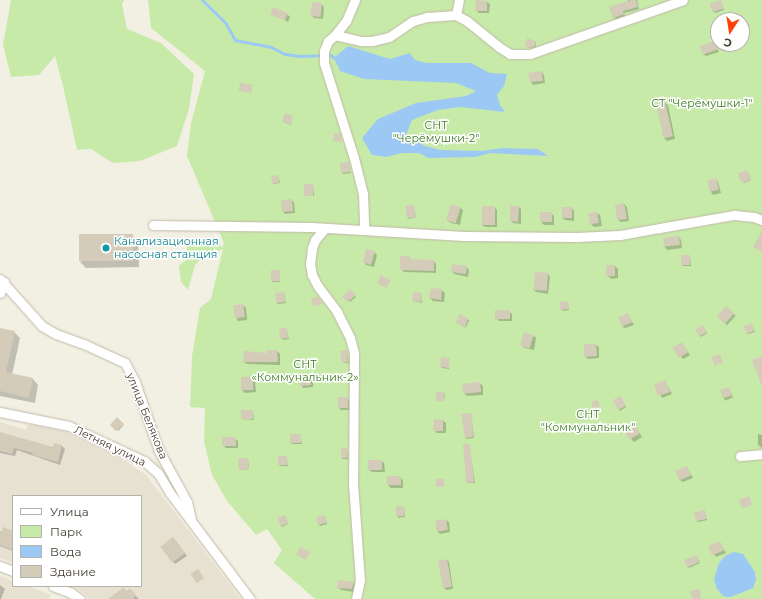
<!DOCTYPE html>
<meta charset="utf-8">
<style>
body{margin:0}
#map{position:relative;width:762px;height:599px;overflow:hidden;background:#f2efe3;font-family:Montserrat,sans-serif}
div>[style]{position:absolute}
.residential>*{inset:0;background:#e7e1d1}
.green>*{inset:0;background:#c8eaa9}
.water>*{inset:0;background:#9bc9f4}
.shadow>*{inset:0;background:#0003;transform-origin:0 0}
.stream>*{height:3px;margin:-1.5px;padding:0 1.5px;transform-origin:1.5px;border-radius:1.5px;background:#9bc9f4}
.building>*{inset:0;background:#d4cbb8;transform-origin:0 0}
.roads{filter:drop-shadow(0 0 1px #c1baa8) drop-shadow(0 0 1px #c1baa8)}
.minor>*{height:9px;margin:-4.5px;padding:0 4.5px;transform-origin:4.5px;border-radius:4.5px;background:#fff}
.dots>*{width:11px;height:11px;translate:-50% -50%;box-sizing:border-box;border:2px solid #fff;border-radius:50%}
span{translate:-50% -50%;white-space:nowrap;text-align:center;line-height:1.15;-webkit-text-stroke:3px #fff;paint-order:stroke}
.park-label{font-size:11px;color:#3e7924}
.culture-label{font-size:11px;color:#0d838f}
.left{translate:0 -50%;text-align:left}
.street-label{font-size:11px;color:#443f33}
.legend{position:absolute;left:12px;top:495px;width:130px;height:92px;box-sizing:border-box;background:#fff;border:1px solid #b4b2ad;margin:0;padding:5px 7px;list-style:none;font-size:12px;color:#443f33}
.legend li{display:flex;align-items:center;gap:8px;height:20px}
.legend b{width:20px;border:1px solid #b4b2ad}
.north{position:absolute;left:710px;top:12px;width:40px;height:40px;box-sizing:border-box;background:#fff;border:1px solid #b4b2ad;border-radius:50%;rotate:192deg;font-size:11px;font-weight:700;line-height:16px;text-align:center;color:#443f33}
.north::after{content:'';display:block;margin:auto;width:14px;height:18px;background:#ff420d;clip-path:polygon(50% 0,100% 100%,50% 72%,0 100%)}
</style>
<div id="map">
<div class="residential">
<div style="clip-path:polygon(0 422px,26px 430px,28px 424px,63px 431px,114px 453px,146px 475px,241px 599px,89px 599px,83px 592px,69px 586px,141px 586px,141px 496px,13px 496px,13px 563px,0 558px)"></div>
<div style="clip-path:polygon(0 576px,13px 581px,13px 586px,28px 586px,51px 595px,49px 599px,0 599px)"></div>
</div>
<div class="green">
<div style="clip-path:polygon(11px 0,124px 0,122px 4px,127px 29px,161px 43px,194px 74px,189px 109px,177px 146px,140px 161px,113px 163px,91px 149px,77px 150px,63px 86px,55px 56px,39px 75px,11px 77px,3px 45px)"></div>
<div style="clip-path:polygon(evenodd,148px 0,762px 0,762px 599px,315px 599px,274px 563px,282px 550px,267px 529px,256px 535px,227px 501px,212px 475px,204px 441px,205px 408px,190px 407px,192px 356px,200px 308px,211px 299px,223px 249px,204px 256px,195px 265px,188px 290px,181px 282px,179px 266px,187px 259px,187px 245px,193px 239px,214px 239px,219px 242px,222px 248px,224px 243px,187px 156px,191px 123px,205px 71px,151px 28px,148px 0,718px 20px,742px 20px,742px 44px,718px 44px,718px 20px)"></div>
</div>
<div class="water">
<div style="clip-path:polygon(348px 46px,390px 59px,410px 53px,415px 60px,426px 63px,471px 63px,490px 73px,507px 74px,504px 86px,497px 95px,500px 105px,505px 112px,460px 107px,438px 110px,412px 120px,406px 135px,425px 146px,440px 150px,481px 151px,503px 148px,538px 149px,548px 156px,490px 153px,475px 157px,428px 158px,419px 153px,402px 153px,386px 157px,372px 155px,362px 138px,378px 119px,416px 103px,466px 96px,476px 91px,456px 83px,364px 79px,340px 71px,334px 58px)"></div>
<div style="clip-path:polygon(734px 552px,743px 554px,755px 572px,756px 580px,753px 588px,731px 597px,727px 597px,723px 596px,717px 589px,714px 579px,719px 563px,725px 556px)"></div>
</div>
<div class="shadow">
<div style="clip-path:polygon(628px 0,637px 0,639px 9px,624px 13px,625px 16px,616px 19px,614px 17px,628px 2px)"></div>
<div style="clip-path:polygon(487px 2px,490px 4px,489px 13px,479px 13px,476px 10px)"></div>
<div style="clip-path:polygon(721px 2px,724px 10px,715px 13px,714px 12px)"></div>
<div style="clip-path:polygon(321px 4px,324px 7px,323px 19px,314px 18px,312px 16px)"></div>
<div style="clip-path:polygon(272px 13px,287px 14px,290px 17px,288px 22px)"></div>
<div style="clip-path:polygon(528px 40px,536px 42px,536px 47px,531px 48px,527px 47px)"></div>
<div style="clip-path:polygon(713px 42px,719px 52px,706px 56px,703px 54px)"></div>
<div style="clip-path:polygon(542px 72px,544px 75px,545px 83px,533px 85px,531px 82px)"></div>
<div style="clip-path:polygon(665px 103px,668px 105px,675px 139px,667px 141px,664px 138px,657px 104px)"></div>
<div style="clip-path:polygon(292px 117px,291px 125px,283px 122px)"></div>
<div style="clip-path:polygon(348px 163px,351px 173px,343px 174px,342px 172px)"></div>
<div style="clip-path:polygon(748px 172px,751px 180px,744px 183px,740px 174px)"></div>
<div style="clip-path:polygon(278px 176px,280px 183px,274px 184px,272px 183px)"></div>
<div style="clip-path:polygon(716px 179px,718px 182px,721px 193px,713px 195px,711px 192px,708px 181px)"></div>
<div style="clip-path:polygon(313px 185px,314px 196px,307px 196px,305px 195px)"></div>
<div style="clip-path:polygon(291px 200px,294px 202px,295px 213px,285px 214px,283px 211px)"></div>
<div style="clip-path:polygon(624px 204px,627px 207px,629px 221px,621px 222px,618px 220px)"></div>
<div style="clip-path:polygon(413px 205px,416px 217px,409px 219px,408px 218px)"></div>
<div style="clip-path:polygon(494px 207px,497px 210px,497px 227px,485px 227px,482px 225px)"></div>
<div style="clip-path:polygon(519px 207px,521px 209px,521px 224px,513px 223px,511px 221px)"></div>
<div style="clip-path:polygon(461px 208px,463px 210px,460px 225px,451px 223px,448px 221px)"></div>
<div style="clip-path:polygon(572px 208px,574px 211px,574px 221px,565px 220px,562px 218px)"></div>
<div style="clip-path:polygon(551px 213px,554px 216px,554px 225px,544px 225px,541px 222px)"></div>
<div style="clip-path:polygon(597px 213px,600px 215px,602px 226px,594px 227px,591px 224px)"></div>
<div style="clip-path:polygon(132px 235px,138px 241px,139px 267px,86px 268px,80px 262px)"></div>
<div style="clip-path:polygon(679px 237px,681px 240px,682px 248px,667px 250px,665px 247px,664px 239px)"></div>
<div style="clip-path:polygon(374px 252px,377px 255px,374px 267px,366px 265px,364px 262px)"></div>
<div style="clip-path:polygon(690px 256px,691px 266px,683px 266px,682px 265px)"></div>
<div style="clip-path:polygon(409px 257px,412px 260px,434px 261px,436px 264px,436px 273px,404px 272px,401px 269px)"></div>
<div style="clip-path:polygon(615px 266px,618px 269px,618px 278px,611px 279px,608px 276px)"></div>
<div style="clip-path:polygon(466px 267px,469px 270px,468px 277px,454px 274px,452px 271px)"></div>
<div style="clip-path:polygon(279px 271px,280px 282px,273px 282px,272px 281px)"></div>
<div style="clip-path:polygon(548px 274px,550px 277px,548px 294px,536px 292px,533px 289px)"></div>
<div style="clip-path:polygon(350px 290px,356px 297px,350px 302px,344px 296px)"></div>
<div style="clip-path:polygon(442px 290px,445px 293px,444px 302px,433px 301px,430px 298px)"></div>
<div style="clip-path:polygon(284px 293px,286px 303px,278px 304px,277px 303px)"></div>
<div style="clip-path:polygon(421px 294px,422px 303px,413px 301px)"></div>
<div style="clip-path:polygon(567px 302px,569px 310px,563px 311px,562px 310px)"></div>
<div style="clip-path:polygon(243px 305px,246px 308px,247px 320px,238px 321px,236px 318px)"></div>
<div style="left:726px;top:307px;width:13px;height:13px;rotate:42deg"></div>
<div style="clip-path:polygon(509px 311px,512px 314px,512px 321px,499px 321px,496px 318px)"></div>
<div style="clip-path:polygon(628px 314px,634px 325px,625px 328px,622px 326px)"></div>
<div style="left:460px;top:316px;width:10px;height:8px;rotate:24deg"></div>
<div style="clip-path:polygon(752px 325px,755px 332px,748px 334px,747px 333px)"></div>
<div style="clip-path:polygon(704px 327px,707px 333px,701px 337px,696px 330px)"></div>
<div style="clip-path:polygon(0 329px,14px 332px,20px 338px,12px 375px,33px 379px,38px 385px,35px 403px,0 396px)"></div>
<div style="clip-path:polygon(286px 329px,289px 339px,283px 340px,282px 339px)"></div>
<div style="clip-path:polygon(534px 336px,536px 338px,534px 350px,525px 348px,522px 346px)"></div>
<div style="clip-path:polygon(682px 343px,690px 355px,683px 359px,674px 348px)"></div>
<div style="clip-path:polygon(585px 345px,596px 345px,599px 347px,599px 358px,588px 359px,585px 356px)"></div>
<div style="clip-path:polygon(277px 351px,280px 354px,280px 365px,247px 364px,244px 362px)"></div>
<div style="clip-path:polygon(347px 351px,349px 363px,344px 363px,343px 362px)"></div>
<div style="clip-path:polygon(449px 359px,449px 369px,442px 368px,441px 367px)"></div>
<div style="clip-path:polygon(310px 375px,313px 378px,313px 387px,303px 388px,301px 385px)"></div>
<div style="clip-path:polygon(253px 378px,255px 380px,256px 392px,245px 393px,242px 390px)"></div>
<div style="clip-path:polygon(665px 381px,672px 394px,662px 398px,655px 385px)"></div>
<div style="clip-path:polygon(480px 383px,483px 386px,483px 395px,467px 396px,464px 393px)"></div>
<div style="left:729px;top:388px;width:10px;height:9px;rotate:66deg"></div>
<div style="left:437px;top:393px;width:8px;height:7px;rotate:7deg"></div>
<div style="clip-path:polygon(347px 398px,350px 401px,350px 410px,341px 410px,338px 407px)"></div>
<div style="clip-path:polygon(622px 399px,626px 407px,620px 411px,615px 401px)"></div>
<div style="clip-path:polygon(253px 411px,254px 420px,242px 419px)"></div>
<div style="clip-path:polygon(471px 414px,474px 438px,467px 439px,466px 438px)"></div>
<div style="left:117px;top:419px;width:9px;height:8px;rotate:41deg"></div>
<div style="clip-path:polygon(435px 420px,443px 421px,446px 423px,446px 433px,437px 433px,434px 430px)"></div>
<div style="clip-path:polygon(637px 429px,642px 437px,634px 442px,631px 439px)"></div>
<div style="clip-path:polygon(0 433px,54px 448px,55px 444px,62px 446px,65px 449px,60px 465px,17px 450px,15px 456px,0 453px)"></div>
<div style="clip-path:polygon(758px 434px,762px 435px,762px 448px,758px 445px)"></div>
<div style="clip-path:polygon(300px 435px,302px 444px,292px 444px,291px 443px)"></div>
<div style="clip-path:polygon(235px 438px,238px 441px,238px 448px,226px 448px,223px 445px)"></div>
<div style="clip-path:polygon(469px 445px,475px 483px,468px 483px,467px 482px)"></div>
<div style="clip-path:polygon(347px 449px,348px 459px,343px 459px,342px 458px)"></div>
<div style="clip-path:polygon(286px 457px,288px 466px,281px 466px,279px 465px)"></div>
<div style="clip-path:polygon(248px 459px,249px 469px,241px 470px,240px 469px)"></div>
<div style="clip-path:polygon(382px 461px,384px 463px,385px 472px,372px 472px,369px 470px)"></div>
<div style="clip-path:polygon(687px 467px,693px 478px,683px 482px,680px 480px)"></div>
<div style="clip-path:polygon(400px 477px,403px 480px,403px 488px,391px 488px,388px 485px)"></div>
<div style="left:404px;top:507px;width:10px;height:7px;rotate:84deg"></div>
<div style="clip-path:polygon(705px 512px,707px 520px,698px 522px,697px 521px)"></div>
<div style="clip-path:polygon(325px 516px,327px 524px,320px 526px,319px 525px)"></div>
<div style="clip-path:polygon(286px 517px,288px 524px,282px 527px,281px 525px)"></div>
<div style="clip-path:polygon(446px 520px,449px 522px,450px 532px,440px 534px,437px 531px,436px 521px)"></div>
<div style="clip-path:polygon(13px 532px,13px 551px,0 546px,0 539px)"></div>
<div style="clip-path:polygon(176px 541px,187px 556px,175px 564px,162px 547px)"></div>
<div style="clip-path:polygon(720px 543px,726px 553px,716px 557px,714px 554px)"></div>
<div style="clip-path:polygon(697px 557px,700px 563px,689px 568px,688px 567px)"></div>
<div style="clip-path:polygon(447px 560px,449px 562px,453px 589px,446px 590px,444px 588px)"></div>
<div style="clip-path:polygon(353px 582px,356px 585px,354px 592px,341px 590px,338px 587px)"></div>
<div style="clip-path:polygon(0 585px,5px 589px,1px 599px,0 599px)"></div>
<div style="clip-path:polygon(124px 589px,127px 592px,134px 594px,139px 599px,110px 599px)"></div>
</div>
<div class="stream">
<div style="left:202px;top:0;width:32px;rotate:44deg"></div>
<div style="left:225px;top:22px;width:21px;rotate:61deg"></div>
<div style="left:235px;top:40px;width:37px;rotate:11deg"></div>
<div style="left:271px;top:47px;width:16px;rotate:27deg"></div>
<div style="left:285px;top:54px;width:15px;rotate:8deg"></div>
<div style="left:300px;top:56px;width:31px;rotate:-2deg"></div>
<div style="left:331px;top:55px;width:4px;rotate:45deg"></div>
</div>
<div class="building">
<div style="clip-path:polygon(476px 0,487px 1px,487px 11px,475px 11px)"></div>
<div style="clip-path:polygon(631px 0,636px 0,638px 7px,623px 11px,624px 14px,613px 18px,609px 7px)"></div>
<div style="left:721px;top:0;width:9px;height:12px;rotate:72deg"></div>
<div style="left:312px;top:2px;width:10px;height:14px;rotate:6deg"></div>
<div style="left:273px;top:7px;width:16px;height:8px;rotate:22deg"></div>
<div style="clip-path:polygon(527px 38px,536px 41px,535px 46px,530px 48px,525px 46px)"></div>
<div style="left:714px;top:41px;width:9px;height:15px;rotate:69deg"></div>
<div style="clip-path:polygon(542px 71px,543px 81px,530px 82px,528px 73px)"></div>
<div style="left:240px;top:83px;width:13px;height:8px;rotate:9deg"></div>
<div style="left:665px;top:102px;width:35px;height:9px;rotate:77deg"></div>
<div style="left:285px;top:113px;width:9px;height:9px;rotate:21deg"></div>
<div style="clip-path:polygon(334px 133px,340px 134px,342px 142px,333px 141px)"></div>
<div style="left:349px;top:162px;width:10px;height:9px;rotate:84deg"></div>
<div style="left:747px;top:170px;width:10px;height:10px;rotate:66deg"></div>
<div style="left:278px;top:175px;width:8px;height:7px;rotate:83deg"></div>
<div style="left:716px;top:178px;width:12px;height:9px;rotate:76deg"></div>
<div style="left:304px;top:184px;width:9px;height:12px"></div>
<div style="left:292px;top:199px;width:12px;height:11px;rotate:85deg"></div>
<div style="clip-path:polygon(624px 203px,627px 219px,617px 220px,615px 205px)"></div>
<div style="clip-path:polygon(413px 204px,416px 217px,407px 218px,405px 206px)"></div>
<div style="left:451px;top:204px;width:10px;height:17px;rotate:17deg"></div>
<div style="clip-path:polygon(510px 205px,519px 206px,518px 222px,510px 221px)"></div>
<div style="left:482px;top:206px;width:13px;height:19px"></div>
<div style="left:562px;top:207px;width:10px;height:11px"></div>
<div style="left:540px;top:212px;width:12px;height:10px"></div>
<div style="left:597px;top:212px;width:11px;height:9px;rotate:80deg"></div>
<div style="clip-path:polygon(762px 230px,762px 252px,753px 247px)"></div>
<div style="left:133px;top:234px;width:27px;height:54px;rotate:90deg"></div>
<div style="left:679px;top:236px;width:9px;height:16px;rotate:84deg"></div>
<div style="clip-path:polygon(366px 249px,375px 251px,371px 265px,363px 262px)"></div>
<div style="left:681px;top:255px;width:9px;height:10px"></div>
<div style="clip-path:polygon(400px 256px,410px 256px,410px 259px,434px 260px,434px 271px,400px 270px)"></div>
<div style="left:452px;top:264px;width:15px;height:8px;rotate:8deg"></div>
<div style="left:606px;top:265px;width:9px;height:11px"></div>
<div style="left:271px;top:270px;width:9px;height:11px"></div>
<div style="left:535px;top:272px;width:13px;height:18px;rotate:4deg"></div>
<div style="left:381px;top:275px;width:11px;height:9px;rotate:27deg"></div>
<div style="clip-path:polygon(431px 288px,442px 289px,441px 300px,429px 298px)"></div>
<div style="left:350px;top:289px;width:8px;height:11px;rotate:45deg"></div>
<div style="left:284px;top:292px;width:10px;height:9px;rotate:84deg"></div>
<div style="left:413px;top:292px;width:9px;height:9px;rotate:6deg"></div>
<div style="clip-path:polygon(318px 297px,323px 304px,313px 306px,311px 298px)"></div>
<div style="left:568px;top:301px;width:8px;height:9px;rotate:83deg"></div>
<div style="left:243px;top:304px;width:13px;height:10px;rotate:81deg"></div>
<div style="left:726px;top:306px;width:11px;height:14px;rotate:41deg"></div>
<div style="left:495px;top:310px;width:15px;height:9px"></div>
<div style="left:628px;top:313px;width:10px;height:11px;rotate:66deg"></div>
<div style="clip-path:polygon(459px 314px,468px 318px,465px 327px,456px 323px)"></div>
<div style="clip-path:polygon(752px 324px,754px 331px,746px 334px,744px 326px)"></div>
<div style="left:703px;top:325px;width:8px;height:9px;rotate:60deg"></div>
<div style="clip-path:polygon(0 328px,15px 331px,6px 372px,33px 378px,29px 398px,0 391px)"></div>
<div style="left:287px;top:328px;width:10px;height:8px;rotate:84deg"></div>
<div style="left:524px;top:332px;width:10px;height:14px;rotate:17deg"></div>
<div style="left:682px;top:342px;width:12px;height:11px;rotate:59deg"></div>
<div style="clip-path:polygon(584px 344px,596px 344px,597px 356px,584px 357px)"></div>
<div style="clip-path:polygon(267px 350px,277px 350px,278px 362px,243px 362px,244px 351px,267px 353px)"></div>
<div style="clip-path:polygon(347px 350px,348px 362px,342px 363px,340px 351px)"></div>
<div style="left:720px;top:354px;width:9px;height:9px;rotate:69deg"></div>
<div style="clip-path:polygon(762px 356px,762px 384px,761px 384px,752px 360px)"></div>
<div style="left:441px;top:357px;width:9px;height:10px;rotate:6deg"></div>
<div style="left:310px;top:374px;width:11px;height:11px;rotate:85deg"></div>
<div style="left:241px;top:377px;width:12px;height:13px"></div>
<div style="clip-path:polygon(665px 380px,670px 392px,658px 396px,654px 385px)"></div>
<div style="left:480px;top:382px;width:10px;height:18px;rotate:84deg"></div>
<div style="left:729px;top:387px;width:9px;height:9px;rotate:72deg"></div>
<div style="left:436px;top:392px;width:8px;height:9px"></div>
<div style="left:621px;top:396px;width:11px;height:9px;rotate:63deg"></div>
<div style="left:338px;top:397px;width:10px;height:11px"></div>
<div style="left:598px;top:400px;width:8px;height:7px;rotate:76deg"></div>
<div style="left:253px;top:410px;width:9px;height:12px;rotate:90deg"></div>
<div style="clip-path:polygon(472px 413px,473px 437px,465px 438px,461px 414px)"></div>
<div style="clip-path:polygon(117px 417px,124px 424px,116px 431px,110px 425px)"></div>
<div style="clip-path:polygon(434px 419px,443px 420px,443px 431px,433px 431px)"></div>
<div style="left:635px;top:425px;width:10px;height:12px;rotate:61deg"></div>
<div style="clip-path:polygon(0 432px,53px 447px,54px 443px,62px 445px,58px 462px,32px 455px,33px 453px,14px 448px,12px 454px,0 451px)"></div>
<div style="left:301px;top:434px;width:9px;height:11px;rotate:90deg"></div>
<div style="left:222px;top:437px;width:14px;height:9px"></div>
<div style="clip-path:polygon(463px 444px,470px 444px,474px 482px,466px 483px)"></div>
<div style="left:341px;top:448px;width:6px;height:10px"></div>
<div style="left:278px;top:456px;width:9px;height:9px"></div>
<div style="left:248px;top:458px;width:11px;height:10px;rotate:85deg"></div>
<div style="left:368px;top:460px;width:14px;height:10px"></div>
<div style="left:687px;top:466px;width:10px;height:13px;rotate:66deg"></div>
<div style="left:387px;top:476px;width:14px;height:9px"></div>
<div style="left:436px;top:479px;width:8px;height:8px"></div>
<div style="left:749px;top:496px;width:9px;height:11px;rotate:69deg"></div>
<div style="left:404px;top:506px;width:10px;height:8px;rotate:90deg"></div>
<div style="left:705px;top:510px;width:9px;height:11px;rotate:77deg"></div>
<div style="left:285px;top:515px;width:9px;height:8px;rotate:69deg"></div>
<div style="left:325px;top:515px;width:8px;height:9px;rotate:76deg"></div>
<div style="left:446px;top:519px;width:11px;height:11px;rotate:80deg"></div>
<div style="clip-path:polygon(3px 527px,13px 531px,13px 550px,0 545px,0 531px,2px 531px)"></div>
<div style="left:173px;top:537px;width:20px;height:16px;rotate:53deg"></div>
<div style="left:720px;top:541px;width:10px;height:13px;rotate:66deg"></div>
<div style="left:300px;top:547px;width:11px;height:9px;rotate:27deg"></div>
<div style="left:696px;top:555px;width:8px;height:13px;rotate:67deg"></div>
<div style="left:447px;top:559px;width:28px;height:9px;rotate:80deg"></div>
<div style="left:198px;top:569px;width:11px;height:9px;rotate:56deg"></div>
<div style="clip-path:polygon(338px 580px,354px 582px,352px 589px,337px 588px)"></div>
<div style="clip-path:polygon(124px 587px,126px 591px,130px 588px,136px 595px,133px 599px,108px 599px)"></div>
<div style="clip-path:polygon(699px 589px,701px 599px,692px 599px,690px 591px)"></div>
</div>
<div class="roads">
<div class="minor">
<div style="left:355px;top:0;width:23px;rotate:113deg"></div>
<div style="left:346px;top:21px;width:18px;rotate:128deg"></div>
<div style="left:335px;top:35px;width:9px;rotate:139deg"></div>
<div style="left:328px;top:41px;width:11px;rotate:112deg"></div>
<div style="left:324px;top:51px;width:12px;rotate:90deg"></div>
<div style="left:324px;top:63px;width:100px;rotate:72.5deg"></div>
<div style="left:354px;top:158px;width:36px;rotate:76deg"></div>
<div style="left:363px;top:193px;width:37px;rotate:88deg"></div>
<div style="left:456px;top:15px;width:13px;rotate:29deg"></div>
<div style="left:467px;top:21px;width:41px;rotate:39.1deg"></div>
<div style="left:499px;top:47px;width:13px;rotate:32deg"></div>
<div style="left:510px;top:54px;width:20px"></div>
<div style="left:530px;top:54px;width:162px;rotate:-19.4deg"></div>
<div style="left:335px;top:35px;width:28px;rotate:13deg"></div>
<div style="left:362px;top:41px;width:10px"></div>
<div style="left:372px;top:41px;width:17px;rotate:-13deg"></div>
<div style="left:389px;top:37px;width:29px;rotate:-34deg"></div>
<div style="left:413px;top:21px;width:15px;rotate:-16deg"></div>
<div style="left:427px;top:17px;width:29px;rotate:-4deg"></div>
<div style="left:456px;top:15px;width:15px;rotate:-79deg"></div>
<div style="left:153px;top:225px;width:158px;rotate:0.7deg"></div>
<div style="left:311px;top:227px;width:153px;rotate:3.4deg"></div>
<div style="left:464px;top:236px;width:113px;rotate:0.5deg"></div>
<div style="left:577px;top:237px;width:43px;rotate:-2.7deg"></div>
<div style="left:620px;top:235px;width:116px;rotate:-10deg"></div>
<div style="left:734px;top:215px;width:20px;rotate:6deg"></div>
<div style="left:754px;top:217px;width:9px;rotate:21deg"></div>
<div style="left:325px;top:228px;width:16px;rotate:130deg"></div>
<div style="left:315px;top:240px;width:9px;rotate:111deg"></div>
<div style="left:312px;top:248px;width:16px;rotate:97deg"></div>
<div style="left:310px;top:264px;width:11px;rotate:80deg"></div>
<div style="left:312px;top:275px;width:11px;rotate:63deg"></div>
<div style="left:317px;top:285px;width:34px;rotate:53deg"></div>
<div style="left:337px;top:312px;width:29px;rotate:63deg"></div>
<div style="left:350px;top:338px;width:16px;rotate:75deg"></div>
<div style="left:354px;top:353px;width:130px;rotate:90.4deg"></div>
<div style="left:353px;top:483px;width:97px;rotate:85.9deg"></div>
<div style="left:360px;top:580px;width:19px;rotate:102deg"></div>
<div style="left:0;top:279px;width:63px;rotate:48.2deg"></div>
<div style="left:42px;top:326px;width:16px;rotate:30deg"></div>
<div style="left:56px;top:334px;width:30px;rotate:20deg"></div>
<div style="left:84px;top:344px;width:45px;rotate:24.9deg"></div>
<div style="left:125px;top:363px;width:21px;rotate:62deg"></div>
<div style="left:135px;top:382px;width:73px;rotate:70.8deg"></div>
<div style="left:159px;top:451px;width:58px;rotate:61.2deg"></div>
<div style="left:187px;top:502px;width:17px;rotate:77deg"></div>
<div style="left:0;top:293px;width:12px;rotate:-70deg"></div>
<div style="left:0;top:412px;width:70px;rotate:11.5deg"></div>
<div style="left:69px;top:426px;width:83px;rotate:25deg"></div>
<div style="left:144px;top:461px;width:18px;rotate:41deg"></div>
<div style="left:158px;top:473px;width:23px;rotate:59deg"></div>
<div style="left:170px;top:493px;width:133px;rotate:53deg"></div>
<div style="left:740px;top:456px;width:22px;rotate:-5deg"></div>
<div style="left:0;top:566px;width:14px;rotate:21deg"></div>
<div style="left:53px;top:586px;width:19px;rotate:21deg"></div>
<div style="left:71px;top:593px;width:11px;rotate:34deg"></div>
</div>
</div>
<div class="dots">
<div style="left:106px;top:248px;background:#0f9aa8"></div>
</div>
<div class="park-label">
<span style="left:702px;top:103px">СТ "Черёмушки-1"</span>
<span style="left:436px;top:132px">СНТ<br>"Черёмушки-2"</span>
<span style="left:305px;top:371px">СНТ<br>«Коммунальник-2»</span>
<span style="left:588px;top:421px">СНТ<br>"Коммунальник"</span>
</div>
<div class="culture-label">
<span class="left" style="left:114px;top:248px">Канализационная<br>насосная станция</span>
</div>
<div class="street-label">
<span style="left:147px;top:416px;rotate:68deg">улица Белякова</span>
<span style="left:110px;top:446px;rotate:26deg">Летняя улица</span>
</div>
<ul class="legend">
<li><b style="height:5px;background:#fff"></b>Улица</li>
<li><b style="height:11px;background:#c8eaa9"></b>Парк</li>
<li><b style="height:11px;background:#9bc9f4"></b>Вода</li>
<li><b style="height:11px;background:#d4cbb8"></b>Здание</li>
</ul>
<div class="north">С</div>
</div>
